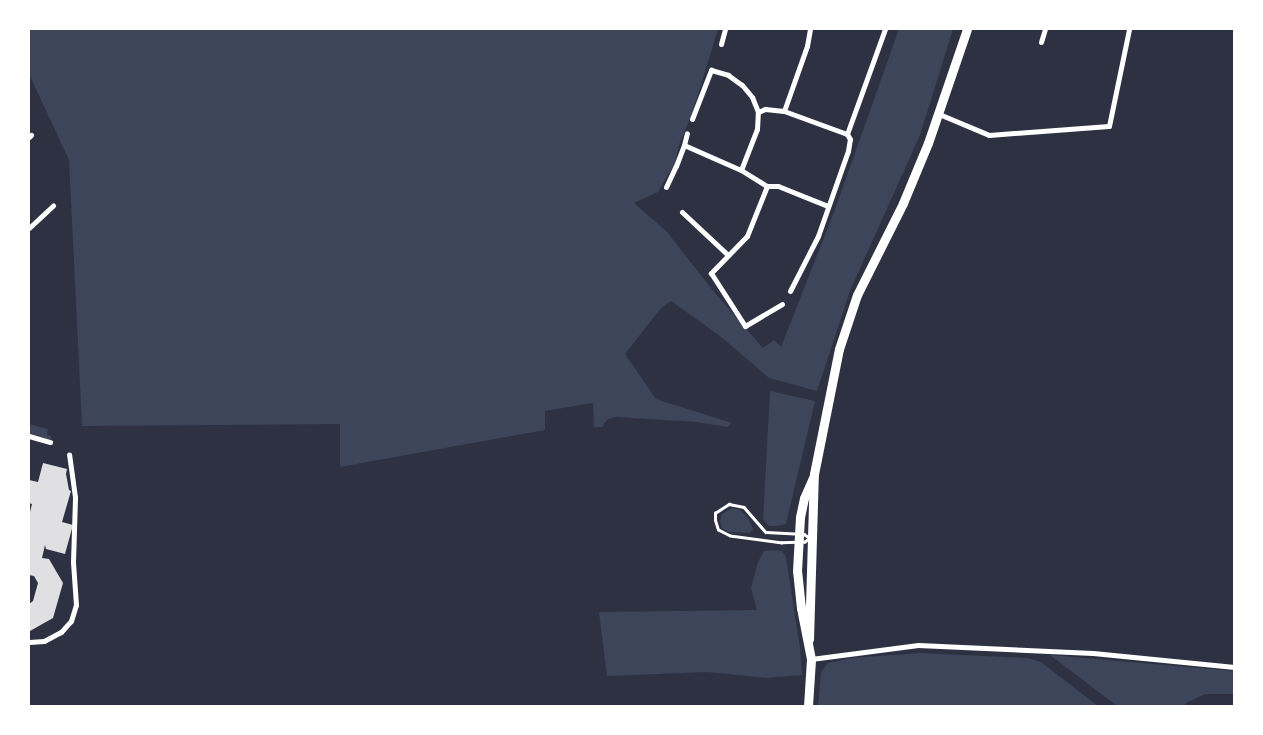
<!DOCTYPE html>
<style>
body{margin:0}
#map{position:relative;width:1263px;height:735px;overflow:hidden;background:#2d3142;font-family:Roboto,sans-serif}
div>[style]{position:absolute}
.green>*{inset:0;background:#3c4559}
.building>*{inset:0;background:#e0e0e3}
.service>*{height:2.5px;margin:-1.25px;padding:0 1.25px;transform-origin:1.25px;border-radius:1.25px;background:#fff}
.minor>*{height:5px;margin:-2.5px;padding:0 2.5px;transform-origin:2.5px;border-radius:2.5px;background:#fff}
.trunk>*{height:9px;margin:-4.5px;padding:0 4.5px;transform-origin:4.5px;border-radius:4.5px;background:#fff}
span{translate:-50% -50%;white-space:nowrap;text-align:center;line-height:1.15;-webkit-text-stroke:5px #fff;paint-order:stroke}
.frame{position:absolute;inset:0;border:30px solid #fff;pointer-events:none}
</style>
<div id="map">
<div class="green">
<div style="clip-path:polygon(29px 29px,718px 29px,692px 114px,680px 142px,675px 163px,658px 192px,634px 203px,667px 232px,714px 292px,763px 348px,774px 340px,781px 347px,834px 212px,899px 29px,953px 29px,920px 135px,850px 291px,817px 391px,769px 378px,720px 336px,671px 301px,661px 308px,625px 354px,656px 399px,732px 423px,727px 427px,696px 422px,616px 417px,608px 419px,602px 427px,594px 427px,593px 403px,545px 411px,545px 430px,340px 467px,340px 424px,82px 426px,69px 160px,29px 74px)"></div>
<div style="clip-path:polygon(770px 391px,815px 401px,786px 524px,777px 526px,769px 526px,763px 519px)"></div>
<div style="clip-path:polygon(29px 424px,48px 429px,47px 435px,51px 436px,51px 440px,29px 433px)"></div>
<div style="clip-path:polygon(732px 508px,740px 510px,748px 518px,753px 529px,750px 533px,728px 532px,722px 528px,720px 521px,722px 514px)"></div>
<div style="clip-path:polygon(773px 550px,782px 551px,786px 557px,800px 648px,802px 675px,766px 678px,707px 672px,607px 676px,599px 612px,757px 610px,751px 588px,758px 562px,764px 551px)"></div>
<div style="clip-path:polygon(920px 653px,1027px 658px,1041px 662px,1098px 706px,818px 706px,821px 672px,828px 663px,851px 658px)"></div>
<div style="clip-path:polygon(1050px 655px,1234px 671px,1234px 694px,1205px 694px,1186px 703px,1185px 706px,1117px 706px)"></div>
</div>
<div class="building">
<div style="clip-path:polygon(43px 463px,67px 469px,66px 474px,69px 490px,71px 491px,62px 522px,73px 525px,65px 554px,46px 549px,45px 545px,42px 558px,49px 559px,63px 583px,53px 618px,30px 631px,29px 604px,33px 601px,38px 583px,34px 576px,29px 575px,29px 516px,32px 504px,29px 503px,29px 480px,38px 482px)"></div>
</div>
<div class="service">
<div style="left:729px;top:504px;width:15px;rotate:11deg"></div>
<div style="left:744px;top:507px;width:33px;rotate:49deg"></div>
<div style="left:766px;top:532px;width:38px;rotate:3deg"></div>
<div style="left:804px;top:534px;width:7px;rotate:34deg"></div>
<div style="left:810px;top:538px;width:6px;rotate:141deg"></div>
<div style="left:805px;top:542px;width:23px;rotate:178deg"></div>
<div style="left:782px;top:543px;width:52px;rotate:-172.3deg"></div>
<div style="left:730px;top:536px;width:13px;rotate:-153deg"></div>
<div style="left:718px;top:530px;width:10px;rotate:-107deg"></div>
<div style="left:715px;top:520px;width:7px;rotate:-90deg"></div>
<div style="left:715px;top:513px;width:17px;rotate:-33deg"></div>
</div>
<div class="minor">
<div style="left:1041px;top:42px;width:14px;rotate:-73deg"></div>
<div style="left:721px;top:44px;width:16px;rotate:-75deg"></div>
<div style="left:784px;top:111px;width:69px;rotate:-70.5deg"></div>
<div style="left:807px;top:46px;width:17px;rotate:-80deg"></div>
<div style="left:939px;top:114px;width:54px;rotate:22.8deg"></div>
<div style="left:989px;top:135px;width:120px;rotate:-4.3deg"></div>
<div style="left:1109px;top:126px;width:99px;rotate:-78.3deg"></div>
<div style="left:692px;top:119px;width:53px;rotate:-68.8deg"></div>
<div style="left:711px;top:70px;width:18px;rotate:16deg"></div>
<div style="left:728px;top:75px;width:17px;rotate:36deg"></div>
<div style="left:742px;top:85px;width:16px;rotate:50deg"></div>
<div style="left:752px;top:97px;width:16px;rotate:68deg"></div>
<div style="left:758px;top:112px;width:8px;rotate:-23deg"></div>
<div style="left:765px;top:109px;width:19px;rotate:6deg"></div>
<div style="left:784px;top:111px;width:67px;rotate:20.1deg"></div>
<div style="left:847px;top:134px;width:112px;rotate:-70.1deg"></div>
<div style="left:29px;top:137px;width:3px;rotate:-45deg"></div>
<div style="left:684px;top:145px;width:12px;rotate:-76deg"></div>
<div style="left:741px;top:170px;width:31px;rotate:32deg"></div>
<div style="left:767px;top:186px;width:11px"></div>
<div style="left:778px;top:186px;width:54px;rotate:21.8deg"></div>
<div style="left:767px;top:186px;width:54px;rotate:111.8deg"></div>
<div style="left:747px;top:236px;width:52px;rotate:134.2deg"></div>
<div style="left:711px;top:273px;width:63px;rotate:57.3deg"></div>
<div style="left:745px;top:326px;width:43px;rotate:-30.7deg"></div>
<div style="left:666px;top:187px;width:23px;rotate:-65deg"></div>
<div style="left:676px;top:166px;width:22px;rotate:-69deg"></div>
<div style="left:684px;top:145px;width:62px;rotate:23.7deg"></div>
<div style="left:741px;top:170px;width:44px;rotate:-68.7deg"></div>
<div style="left:757px;top:129px;width:17px;rotate:-87deg"></div>
<div style="left:682px;top:212px;width:63px;rotate:43.1deg"></div>
<div style="left:29px;top:228px;width:33px;rotate:-43deg"></div>
<div style="left:790px;top:291px;width:62px;rotate:-63deg"></div>
<div style="left:818px;top:236px;width:90px;rotate:-70.6deg"></div>
<div style="left:848px;top:151px;width:12px;rotate:-81deg"></div>
<div style="left:850px;top:139px;width:6px;rotate:-121deg"></div>
<div style="left:29px;top:436px;width:22px;rotate:16deg"></div>
<div style="left:29px;top:642px;width:15px;rotate:-4deg"></div>
<div style="left:44px;top:641px;width:19px;rotate:-28deg"></div>
<div style="left:61px;top:632px;width:15px;rotate:-48deg"></div>
<div style="left:71px;top:621px;width:17px;rotate:-73deg"></div>
<div style="left:76px;top:605px;width:43px;rotate:-94deg"></div>
<div style="left:73px;top:562px;width:65px;rotate:-88.2deg"></div>
<div style="left:75px;top:497px;width:43px;rotate:-97.9deg"></div>
<div style="left:811px;top:659px;width:108px;rotate:-7.5deg"></div>
<div style="left:918px;top:645px;width:175px;rotate:2.6deg"></div>
<div style="left:1093px;top:653px;width:142px;rotate:5.7deg"></div>
</div>
<div class="trunk">
<div style="left:809px;top:639px;width:165px;rotate:-88.3deg"></div>
<div style="left:814px;top:474px;width:127px;rotate:-78.7deg"></div>
<div style="left:839px;top:349px;width:57px;rotate:-71.6deg"></div>
<div style="left:857px;top:295px;width:103px;rotate:-63.4deg"></div>
<div style="left:903px;top:203px;width:65px;rotate:-67.4deg"></div>
<div style="left:928px;top:143px;width:120px;rotate:-71.1deg"></div>
<div style="left:808px;top:706px;width:47px;rotate:-86.3deg"></div>
<div style="left:811px;top:659px;width:52px;rotate:-101.1deg"></div>
<div style="left:801px;top:608px;width:37px;rotate:-96deg"></div>
<div style="left:797px;top:571px;width:54px;rotate:-86.8deg"></div>
<div style="left:800px;top:517px;width:19px;rotate:-78deg"></div>
<div style="left:804px;top:498px;width:22px;rotate:-66deg"></div>
</div>
<div class="frame"></div>
</div>
